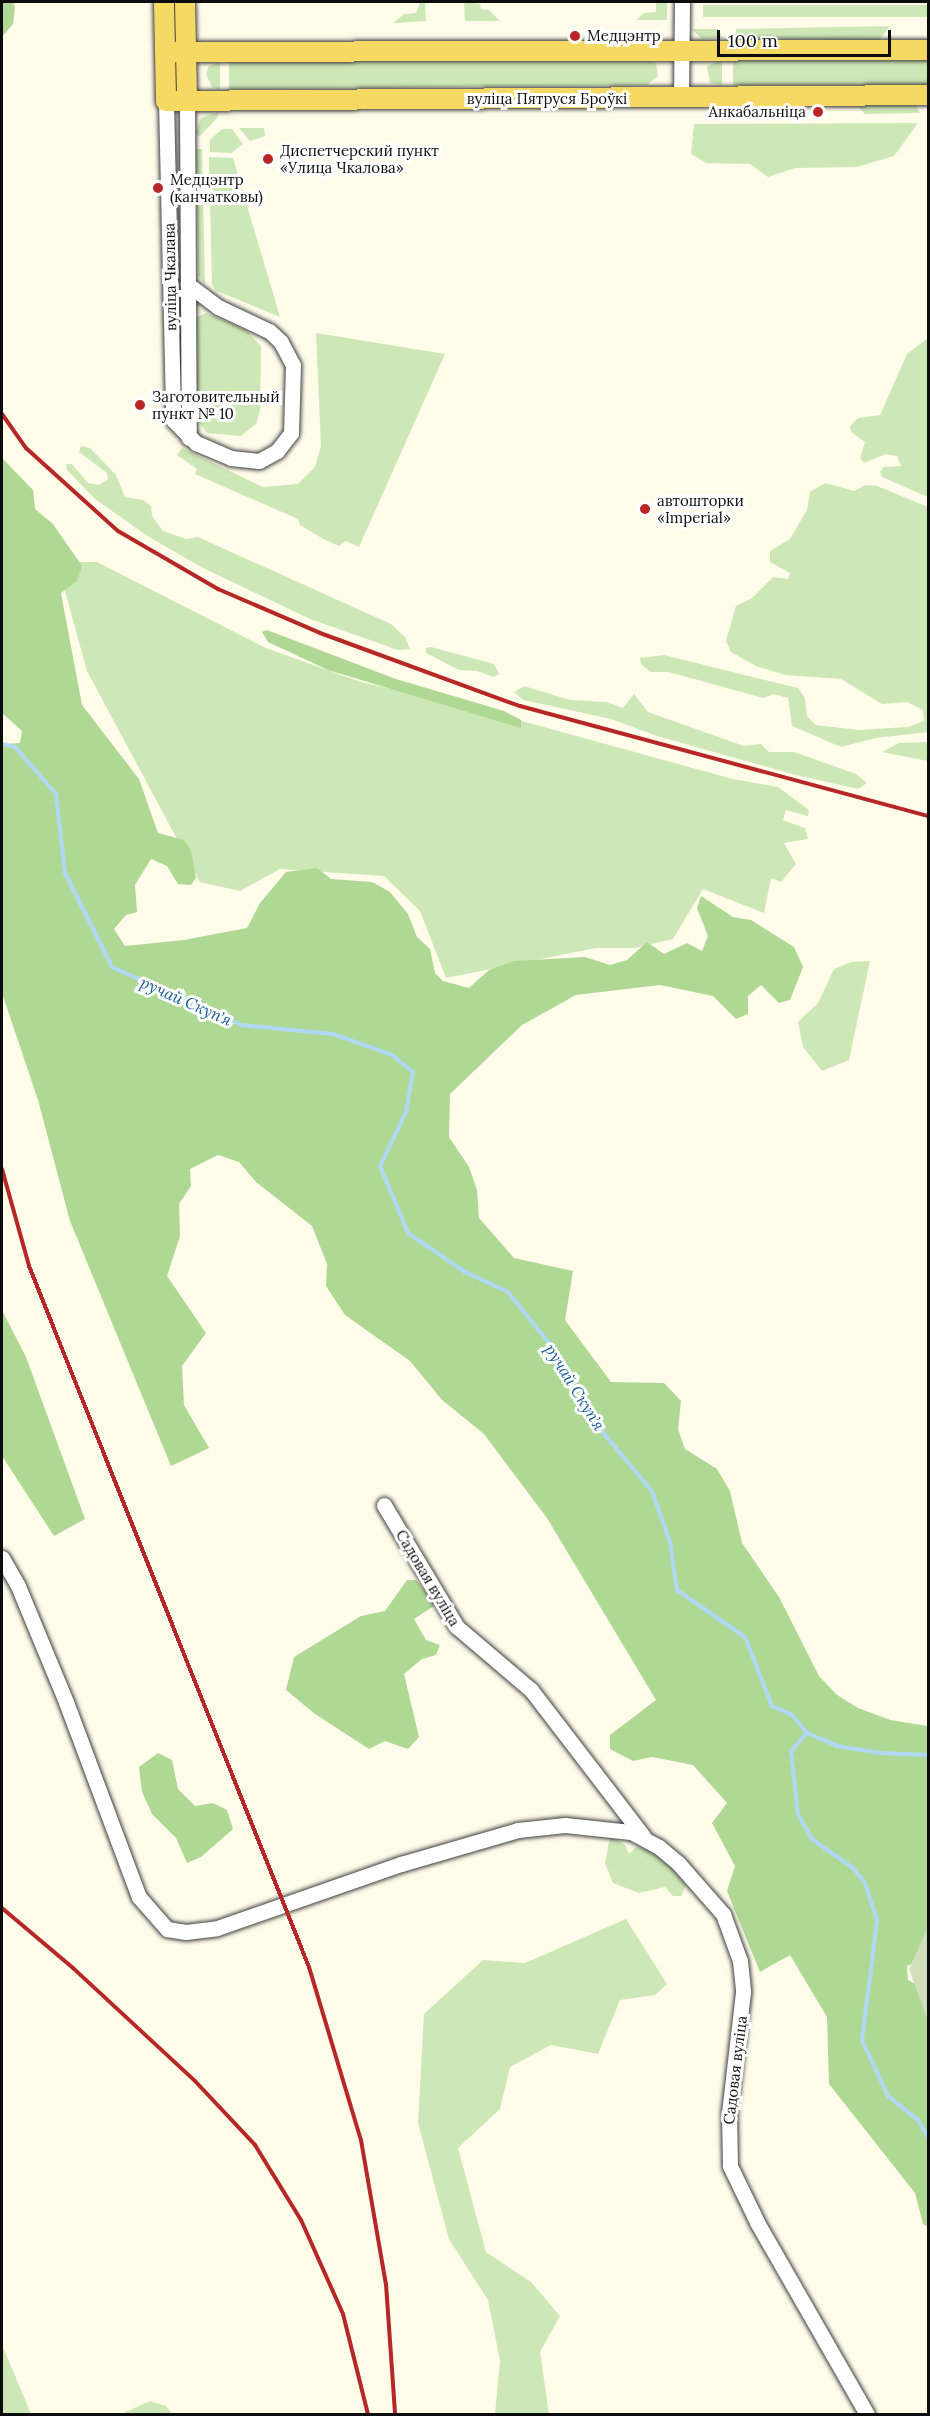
<!DOCTYPE html>
<meta charset="utf-8">
<style>
body{margin:0}
#map{position:relative;width:930px;height:2416px;overflow:hidden;background:#fffcea;font-family:Lora,serif}
div>[style]{position:absolute}
.green>*{inset:0;background:#cde8b6;transform-origin:0 0}
.forest>*{inset:0;background:#b0d895}
.cemetery>*{inset:0;background:#d2dfbd}
.stream>*{height:4px;margin:-2px;padding:0 2px;transform-origin:2px;border-radius:2px;background:#b0d8f5}
.roads{filter:drop-shadow(0 0 2px #3f3f3f) drop-shadow(0 0 2px #3f3f3f)}
.minor>*{height:15px;margin:-7.5px;padding:0 7.5px;transform-origin:7.5px;border-radius:7.5px;background:#fff}
.major>*{height:20px;margin:-10px;padding:0 10px;transform-origin:10px;border-radius:10px;background:#f6d963}
.rail>*{height:4px;margin:-2px;padding:0 2px;transform-origin:2px;border-radius:2px;background:#b82727}
.dots>*{width:16px;height:16px;translate:-50% -50%;box-sizing:border-box;border:3px solid #fff;border-radius:50%}
span{translate:-50% -50%;white-space:nowrap;text-align:center;line-height:1.15;-webkit-text-stroke:6px #fff;paint-order:stroke}
.poi-label{font-size:15px;color:#0c0c0c}
.left{translate:0 -50%;text-align:left}
.right{translate:-100% -50%;text-align:right}
.street-label{font-size:15px;color:#0c0c0c}
.water-label{font-size:16px;color:#185c9a;font-style:italic}
.frame{position:absolute;inset:0;border:3px solid #0c0c0c;pointer-events:none}
.scale{position:absolute;left:717px;top:30px;width:174px;height:27px;box-sizing:border-box;border:3px solid #0c0c0c;border-top:0;padding-left:8px;font-size:18px;line-height:21px;white-space:nowrap;color:#0c0c0c;-webkit-text-stroke:4px #fff;paint-order:stroke}
</style>
<div id="map">
<div class="green">
<div style="clip-path:polygon(420px 2px,425px 2px,426px 21px,393px 23px,404px 14px,416px 13px)"></div>
<div style="clip-path:polygon(464px 2px,480px 4px,481px 9px,489px 10px,500px 21px,465px 21px)"></div>
<div style="clip-path:polygon(656px 2px,667px 2px,667px 20px,636px 20px,644px 13px,656px 12px)"></div>
<div style="left:928px;top:5px;width:12px;height:225px;rotate:90deg"></div>
<div style="clip-path:polygon(890px 26px,879px 40px,736px 38px,736px 29px)"></div>
<div style="clip-path:polygon(692px 29px,718px 29px,723px 38px,702px 39px)"></div>
<div style="left:928px;top:58px;width:27px;height:195px;rotate:90deg"></div>
<div style="clip-path:polygon(649px 59px,656px 63px,658px 76px,647px 85px,229px 89px,229px 62px)"></div>
<div style="clip-path:polygon(722px 60px,722px 85px,710px 83px,707px 66px)"></div>
<div style="clip-path:polygon(220px 62px,220px 90px,212px 87px,206px 74px,209px 66px)"></div>
<div style="clip-path:polygon(913px 101px,920px 113px,865px 114px,857px 105px)"></div>
<div style="clip-path:polygon(736px 106px,769px 107px,761px 115px,736px 115px)"></div>
<div style="clip-path:polygon(218px 112px,218px 117px,200px 136px,195px 135px,201px 118px)"></div>
<div style="clip-path:polygon(918px 123px,894px 156px,857px 167px,795px 168px,768px 177px,750px 164px,706px 163px,691px 154px,694px 124px)"></div>
<div style="clip-path:polygon(239px 128px,264px 128px,265px 136px,250px 141px)"></div>
<div style="clip-path:polygon(222px 129px,232px 129px,243px 144px,232px 153px,210px 152px,210px 140px)"></div>
<div style="clip-path:polygon(196px 149px,202px 149px,205px 284px,198px 276px)"></div>
<div style="clip-path:polygon(209px 157px,233px 158px,280px 317px,215px 290px,212px 284px)"></div>
<div style="clip-path:polygon(206px 313px,246px 330px,261px 346px,260px 411px,256px 424px,241px 436px,207px 433px,195px 417px,195px 318px)"></div>
<div style="clip-path:polygon(316px 333px,445px 354px,359px 547px,346px 541px,339px 546px,325px 540px,300px 525px,298px 519px,195px 474px,197px 469px,177px 455px,182px 448px,263px 487px,298px 484px,315px 467px,321px 446px)"></div>
<div style="clip-path:polygon(928px 338px,928px 497px,882px 477px,880px 472px,884px 467px,901px 466px,897px 456px,886px 454px,864px 463px,860px 458px,865px 442px,851px 432px,850px 426px,858px 418px,880px 415px,907px 354px)"></div>
<div style="clip-path:polygon(81px 446px,90px 448px,116px 475px,125px 497px,143px 500px,151px 506px,152px 516px,163px 531px,186px 539px,198px 537px,391px 624px,405px 637px,410px 649px,398px 650px,310px 619px,203px 568px,149px 537px,95px 499px,67px 470px,66px 464px,72px 464px,88px 483px,99px 485px,108px 479px,107px 473px,79px 452px)"></div>
<div style="clip-path:polygon(825px 483px,854px 491px,865px 485px,877px 486px,928px 507px,928px 732px,876px 738px,841px 747px,792px 726px,788px 698px,774px 694px,763px 698px,669px 672px,650px 672px,641px 664px,640px 658px,664px 655px,798px 688px,805px 698px,807px 716px,816px 725px,859px 730px,908px 727px,924px 721px,923px 710px,907px 702px,882px 704px,841px 679px,785px 675px,756px 666px,731px 652px,726px 641px,736px 606px,752px 598px,773px 577px,788px 579px,790px 573px,770px 562px,770px 551px,790px 539px,807px 510px,810px 492px)"></div>
<div style="clip-path:polygon(73px 562px,97px 562px,266px 648px,361px 682px,467px 706px,733px 779px,778px 787px,809px 810px,808px 816px,786px 810px,783px 820px,805px 828px,808px 839px,784px 843px,796px 864px,781px 882px,771px 878px,764px 913px,703px 889px,673px 939px,635px 948px,596px 948px,446px 978px,420px 911px,384px 876px,280px 869px,240px 891px,200px 882px,87px 671px,65px 591px)"></div>
<div style="clip-path:polygon(431px 647px,494px 664px,499px 674px,494px 677px,477px 671px,459px 670px,426px 653px,426px 648px)"></div>
<div style="clip-path:polygon(524px 686px,570px 700px,607px 702px,623px 708px,634px 694px,648px 712px,744px 746px,761px 744px,769px 752px,794px 752px,856px 774px,867px 783px,858px 789px,792px 774px,657px 736px,611px 719px,523px 700px,514px 692px)"></div>
<div style="clip-path:polygon(928px 742px,928px 761px,882px 752px,899px 743px)"></div>
<div style="clip-path:polygon(870px 961px,849px 1060px,822px 1071px,803px 1047px,798px 1022px,818px 1003px,834px 969px,851px 962px)"></div>
<div style="clip-path:polygon(610px 1836px,625px 1845px,629px 1854px,636px 1847px,646px 1849px,668px 1864px,686px 1885px,681px 1896px,673px 1896px,665px 1887px,639px 1893px,613px 1883px,605px 1863px)"></div>
<div style="clip-path:polygon(626px 1919px,667px 1984px,655px 1995px,620px 2000px,598px 2054px,551px 2045px,510px 2067px,500px 2109px,458px 2148px,486px 2252px,531px 2282px,560px 2316px,540px 2352px,549px 2414px,495px 2414px,500px 2361px,488px 2300px,449px 2239px,418px 2123px,424px 2014px,483px 1960px,525px 1963px)"></div>
<div style="clip-path:polygon(2px 2345px,14px 2373px,31px 2414px,2px 2414px)"></div>
<div style="clip-path:polygon(150px 2401px,166px 2406px,172px 2414px,121px 2414px)"></div>
</div>
<div class="forest">
<div style="clip-path:polygon(2px 2px,13px 2px,15px 7px,13px 24px,2px 37px)"></div>
<div style="clip-path:polygon(2px 458px,33px 490px,35px 509px,53px 524px,82px 566px,77px 581px,61px 593px,82px 705px,139px 779px,158px 833px,184px 840px,191px 851px,196px 878px,191px 885px,178px 884px,167px 866px,151px 859px,135px 885px,137px 912px,126px 915px,114px 929px,125px 946px,184px 940px,247px 928px,260px 903px,286px 872px,317px 868px,331px 879px,372px 882px,390px 892px,408px 914px,417px 937px,430px 949px,435px 973px,443px 981px,469px 988px,489px 970px,514px 961px,585px 957px,610px 965px,627px 960px,647px 942px,664px 954px,687px 943px,702px 951px,708px 936px,697px 908px,701px 896px,733px 917px,751px 920px,794px 947px,803px 967px,790px 1000px,779px 1003px,761px 985px,748px 996px,748px 1014px,736px 1019px,713px 996px,660px 985px,576px 995px,522px 1025px,450px 1094px,449px 1137px,469px 1167px,477px 1190px,479px 1218px,514px 1258px,573px 1271px,565px 1320px,611px 1382px,664px 1383px,681px 1401px,678px 1429px,685px 1449px,717px 1469px,730px 1491px,742px 1543px,779px 1597px,819px 1676px,837px 1695px,858px 1708px,890px 1720px,928px 1726px,928px 1957px,907px 1966px,908px 1980px,928px 1991px,928px 2227px,923px 2224px,915px 2193px,829px 2084px,827px 2017px,790px 1955px,760px 1972px,727px 1891px,735px 1866px,712px 1823px,727px 1803px,693px 1765px,652px 1757px,633px 1761px,610px 1749px,610px 1735px,656px 1700px,547px 1518px,484px 1434px,442px 1400px,410px 1361px,345px 1315px,326px 1286px,327px 1264px,312px 1226px,256px 1182px,239px 1162px,218px 1155px,190px 1169px,191px 1186px,179px 1204px,180px 1236px,167px 1276px,206px 1333px,182px 1366px,184px 1405px,209px 1448px,171px 1466px,70px 1221px,38px 1100px,2px 993px,2px 744px,20px 743px,22px 731px,2px 713px)"></div>
<div style="clip-path:polygon(267px 630px,396px 679px,504px 711px,521px 720px,521px 728px,328px 670px,268px 642px,262px 632px)"></div>
<div style="clip-path:polygon(2px 1310px,26px 1357px,85px 1519px,54px 1536px,2px 1456px)"></div>
<div style="clip-path:polygon(407px 1580px,416px 1580px,432px 1600px,434px 1606px,414px 1619px,426px 1640px,440px 1645px,436px 1655px,422px 1659px,404px 1674px,419px 1737px,408px 1749px,385px 1741px,369px 1749px,315px 1714px,286px 1690px,294px 1657px,361px 1616px,385px 1611px)"></div>
<div style="clip-path:polygon(158px 1753px,172px 1760px,178px 1789px,195px 1806px,213px 1803px,227px 1810px,233px 1829px,201px 1857px,187px 1863px,176px 1838px,152px 1814px,142px 1792px,139px 1767px)"></div>
</div>
<div class="cemetery">
<div style="clip-path:polygon(928px 1927px,928px 2021px,909px 1969px)"></div>
</div>
<div class="stream">
<div style="left:2px;top:744px;width:13px;rotate:13deg"></div>
<div style="left:15px;top:747px;width:62px;rotate:48.9deg"></div>
<div style="left:56px;top:794px;width:80px;rotate:83.5deg"></div>
<div style="left:65px;top:873px;width:105px;rotate:63.4deg"></div>
<div style="left:112px;top:967px;width:141px;rotate:24.2deg"></div>
<div style="left:241px;top:1025px;width:92px;rotate:5.6deg"></div>
<div style="left:333px;top:1034px;width:63px;rotate:19.6deg"></div>
<div style="left:392px;top:1055px;width:27px;rotate:39deg"></div>
<div style="left:413px;top:1072px;width:41px;rotate:99.9deg"></div>
<div style="left:406px;top:1112px;width:60px;rotate:115.7deg"></div>
<div style="left:380px;top:1166px;width:73px;rotate:67.3deg"></div>
<div style="left:408px;top:1233px;width:69px;rotate:34.4deg"></div>
<div style="left:465px;top:1272px;width:47px;rotate:24.9deg"></div>
<div style="left:508px;top:1292px;width:85px;rotate:51.2deg"></div>
<div style="left:561px;top:1358px;width:89px;rotate:60.3deg"></div>
<div style="left:605px;top:1435px;width:73px;rotate:50deg"></div>
<div style="left:652px;top:1491px;width:54px;rotate:70.6deg"></div>
<div style="left:670px;top:1542px;width:49px;rotate:81.7deg"></div>
<div style="left:677px;top:1590px;width:83px;rotate:34.7deg"></div>
<div style="left:745px;top:1637px;width:74px;rotate:68.6deg"></div>
<div style="left:772px;top:1706px;width:22px;rotate:24deg"></div>
<div style="left:792px;top:1715px;width:23px;rotate:50deg"></div>
<div style="left:807px;top:1733px;width:33px;rotate:23deg"></div>
<div style="left:837px;top:1746px;width:44px;rotate:9.2deg"></div>
<div style="left:880px;top:1753px;width:48px;rotate:2.4deg"></div>
<div style="left:807px;top:1733px;width:24px;rotate:132deg"></div>
<div style="left:791px;top:1751px;width:63px;rotate:83.7deg"></div>
<div style="left:798px;top:1814px;width:29px;rotate:61deg"></div>
<div style="left:812px;top:1839px;width:50px;rotate:35.3deg"></div>
<div style="left:853px;top:1868px;width:19px;rotate:51deg"></div>
<div style="left:865px;top:1883px;width:40px;rotate:72deg"></div>
<div style="left:877px;top:1921px;width:120px;rotate:97.2deg"></div>
<div style="left:862px;top:2040px;width:62px;rotate:65.1deg"></div>
<div style="left:888px;top:2096px;width:38px;rotate:39deg"></div>
<div style="left:918px;top:2120px;width:20px;rotate:60deg"></div>
</div>
<div class="roads">
<div class="minor">
<div style="left:681px;top:98px;width:96px;rotate:-89.4deg"></div>
<div style="left:166px;top:101px;width:319px;rotate:88.7deg"></div>
<div style="left:173px;top:420px;width:33px;rotate:45deg"></div>
<div style="left:196px;top:443px;width:38px;rotate:23deg"></div>
<div style="left:231px;top:458px;width:28px;rotate:6deg"></div>
<div style="left:259px;top:461px;width:21px;rotate:-29deg"></div>
<div style="left:277px;top:451px;width:23px;rotate:-52deg"></div>
<div style="left:291px;top:433px;width:68px;rotate:-88.3deg"></div>
<div style="left:293px;top:365px;width:26px;rotate:-118deg"></div>
<div style="left:281px;top:342px;width:16px;rotate:-137deg"></div>
<div style="left:269px;top:331px;width:56px;rotate:-154.8deg"></div>
<div style="left:218px;top:307px;width:38px;rotate:-143deg"></div>
<div style="left:187px;top:101px;width:337px;rotate:89.7deg"></div>
<div style="left:384px;top:1505px;width:142px;rotate:59.1deg"></div>
<div style="left:457px;top:1627px;width:97px;rotate:40.4deg"></div>
<div style="left:531px;top:1690px;width:184px;rotate:52.5deg"></div>
<div style="left:2px;top:1558px;width:32px;rotate:60deg"></div>
<div style="left:18px;top:1586px;width:126px;rotate:67.5deg"></div>
<div style="left:66px;top:1702px;width:208px;rotate:69.5deg"></div>
<div style="left:139px;top:1897px;width:43px;rotate:48.8deg"></div>
<div style="left:167px;top:1929px;width:19px;rotate:9deg"></div>
<div style="left:186px;top:1932px;width:31px;rotate:-7deg"></div>
<div style="left:217px;top:1928px;width:195px;rotate:-19.2deg"></div>
<div style="left:401px;top:1864px;width:122px;rotate:-16.2deg"></div>
<div style="left:518px;top:1830px;width:47px;rotate:-6.1deg"></div>
<div style="left:565px;top:1825px;width:66px;rotate:6.1deg"></div>
<div style="left:631px;top:1832px;width:32px;rotate:28deg"></div>
<div style="left:659px;top:1847px;width:26px;rotate:40deg"></div>
<div style="left:679px;top:1864px;width:67px;rotate:48.7deg"></div>
<div style="left:723px;top:1914px;width:50px;rotate:70.1deg"></div>
<div style="left:740px;top:1961px;width:31px;rotate:84deg"></div>
<div style="left:743px;top:1992px;width:122px;rotate:96.6deg"></div>
<div style="left:729px;top:2113px;width:53px;rotate:88.9deg"></div>
<div style="left:730px;top:2166px;width:64px;rotate:64.2deg"></div>
<div style="left:758px;top:2224px;width:219px;rotate:60.2deg"></div>
</div>
<div class="major">
<div style="left:164px;top:2px;width:99px;rotate:88.8deg"></div>
<div style="left:166px;top:101px;width:762px;rotate:-0.45deg"></div>
<div style="left:185px;top:2px;width:99px;rotate:88.8deg"></div>
<div style="left:166px;top:52px;width:762px;rotate:-0.15deg"></div>
</div>
</div>
<div class="rail">
<div style="left:2px;top:414px;width:42px;rotate:54.8deg"></div>
<div style="left:26px;top:448px;width:124px;rotate:42.1deg"></div>
<div style="left:118px;top:531px;width:116px;rotate:30.1deg"></div>
<div style="left:218px;top:589px;width:111px;rotate:23.3deg"></div>
<div style="left:320px;top:633px;width:213px;rotate:20.1deg"></div>
<div style="left:520px;top:706px;width:423px;rotate:15.1deg"></div>
<div style="left:2px;top:1169px;width:101px;rotate:74.4deg"></div>
<div style="left:29px;top:1266px;width:755px;rotate:68.23deg"></div>
<div style="left:309px;top:1967px;width:181px;rotate:73.3deg"></div>
<div style="left:361px;top:2140px;width:146px;rotate:80.2deg"></div>
<div style="left:386px;top:2284px;width:130px;rotate:86deg"></div>
<div style="left:2px;top:1908px;width:93px;rotate:40.2deg"></div>
<div style="left:73px;top:1968px;width:166px;rotate:42.8deg"></div>
<div style="left:195px;top:2081px;width:88px;rotate:46.8deg"></div>
<div style="left:255px;top:2145px;width:88px;rotate:58.5deg"></div>
<div style="left:301px;top:2220px;width:103px;rotate:65.9deg"></div>
<div style="left:343px;top:2314px;width:103px;rotate:76deg"></div>
</div>
<div class="dots">
<div style="left:575px;top:36px;background:#b82727"></div>
<div style="left:818px;top:112px;background:#b82727"></div>
<div style="left:268px;top:159px;background:#b82727"></div>
<div style="left:158px;top:188px;background:#b82727"></div>
<div style="left:140px;top:405px;background:#b82727"></div>
<div style="left:645px;top:509px;background:#b82727"></div>
</div>
<div class="poi-label">
<span class="left" style="left:587px;top:36px">Медцэнтр</span>
<span class="right" style="left:806px;top:112px">Анкабальніца</span>
<span class="left" style="left:280px;top:159px">Диспетчерский пункт<br>«Улица Чкалова»</span>
<span class="left" style="left:170px;top:188px">Медцэнтр<br>(канчатковы)</span>
<span class="left" style="left:152px;top:405px">Заготовительный<br>пункт № 10</span>
<span class="left" style="left:657px;top:509px">автошторки<br>«Imperial»</span>
</div>
<div class="street-label">
<span style="left:547px;top:99px">вуліца Пятруся Броўкі</span>
<span style="left:170px;top:277px;rotate:-91deg">вуліца Чкалава</span>
<span style="left:428px;top:1578px;rotate:59deg">Садовая вуліца</span>
<span style="left:735px;top:2070px;rotate:-83deg">Садовая вуліца</span>
</div>
<div class="water-label">
<span style="left:186px;top:1001px;rotate:24deg">ручай Скупʼя</span>
<span style="left:575px;top:1387px;rotate:58deg">ручай Скупʼя</span>
</div>
<div class="frame"></div>
<div class="scale">100 m</div>
</div>
